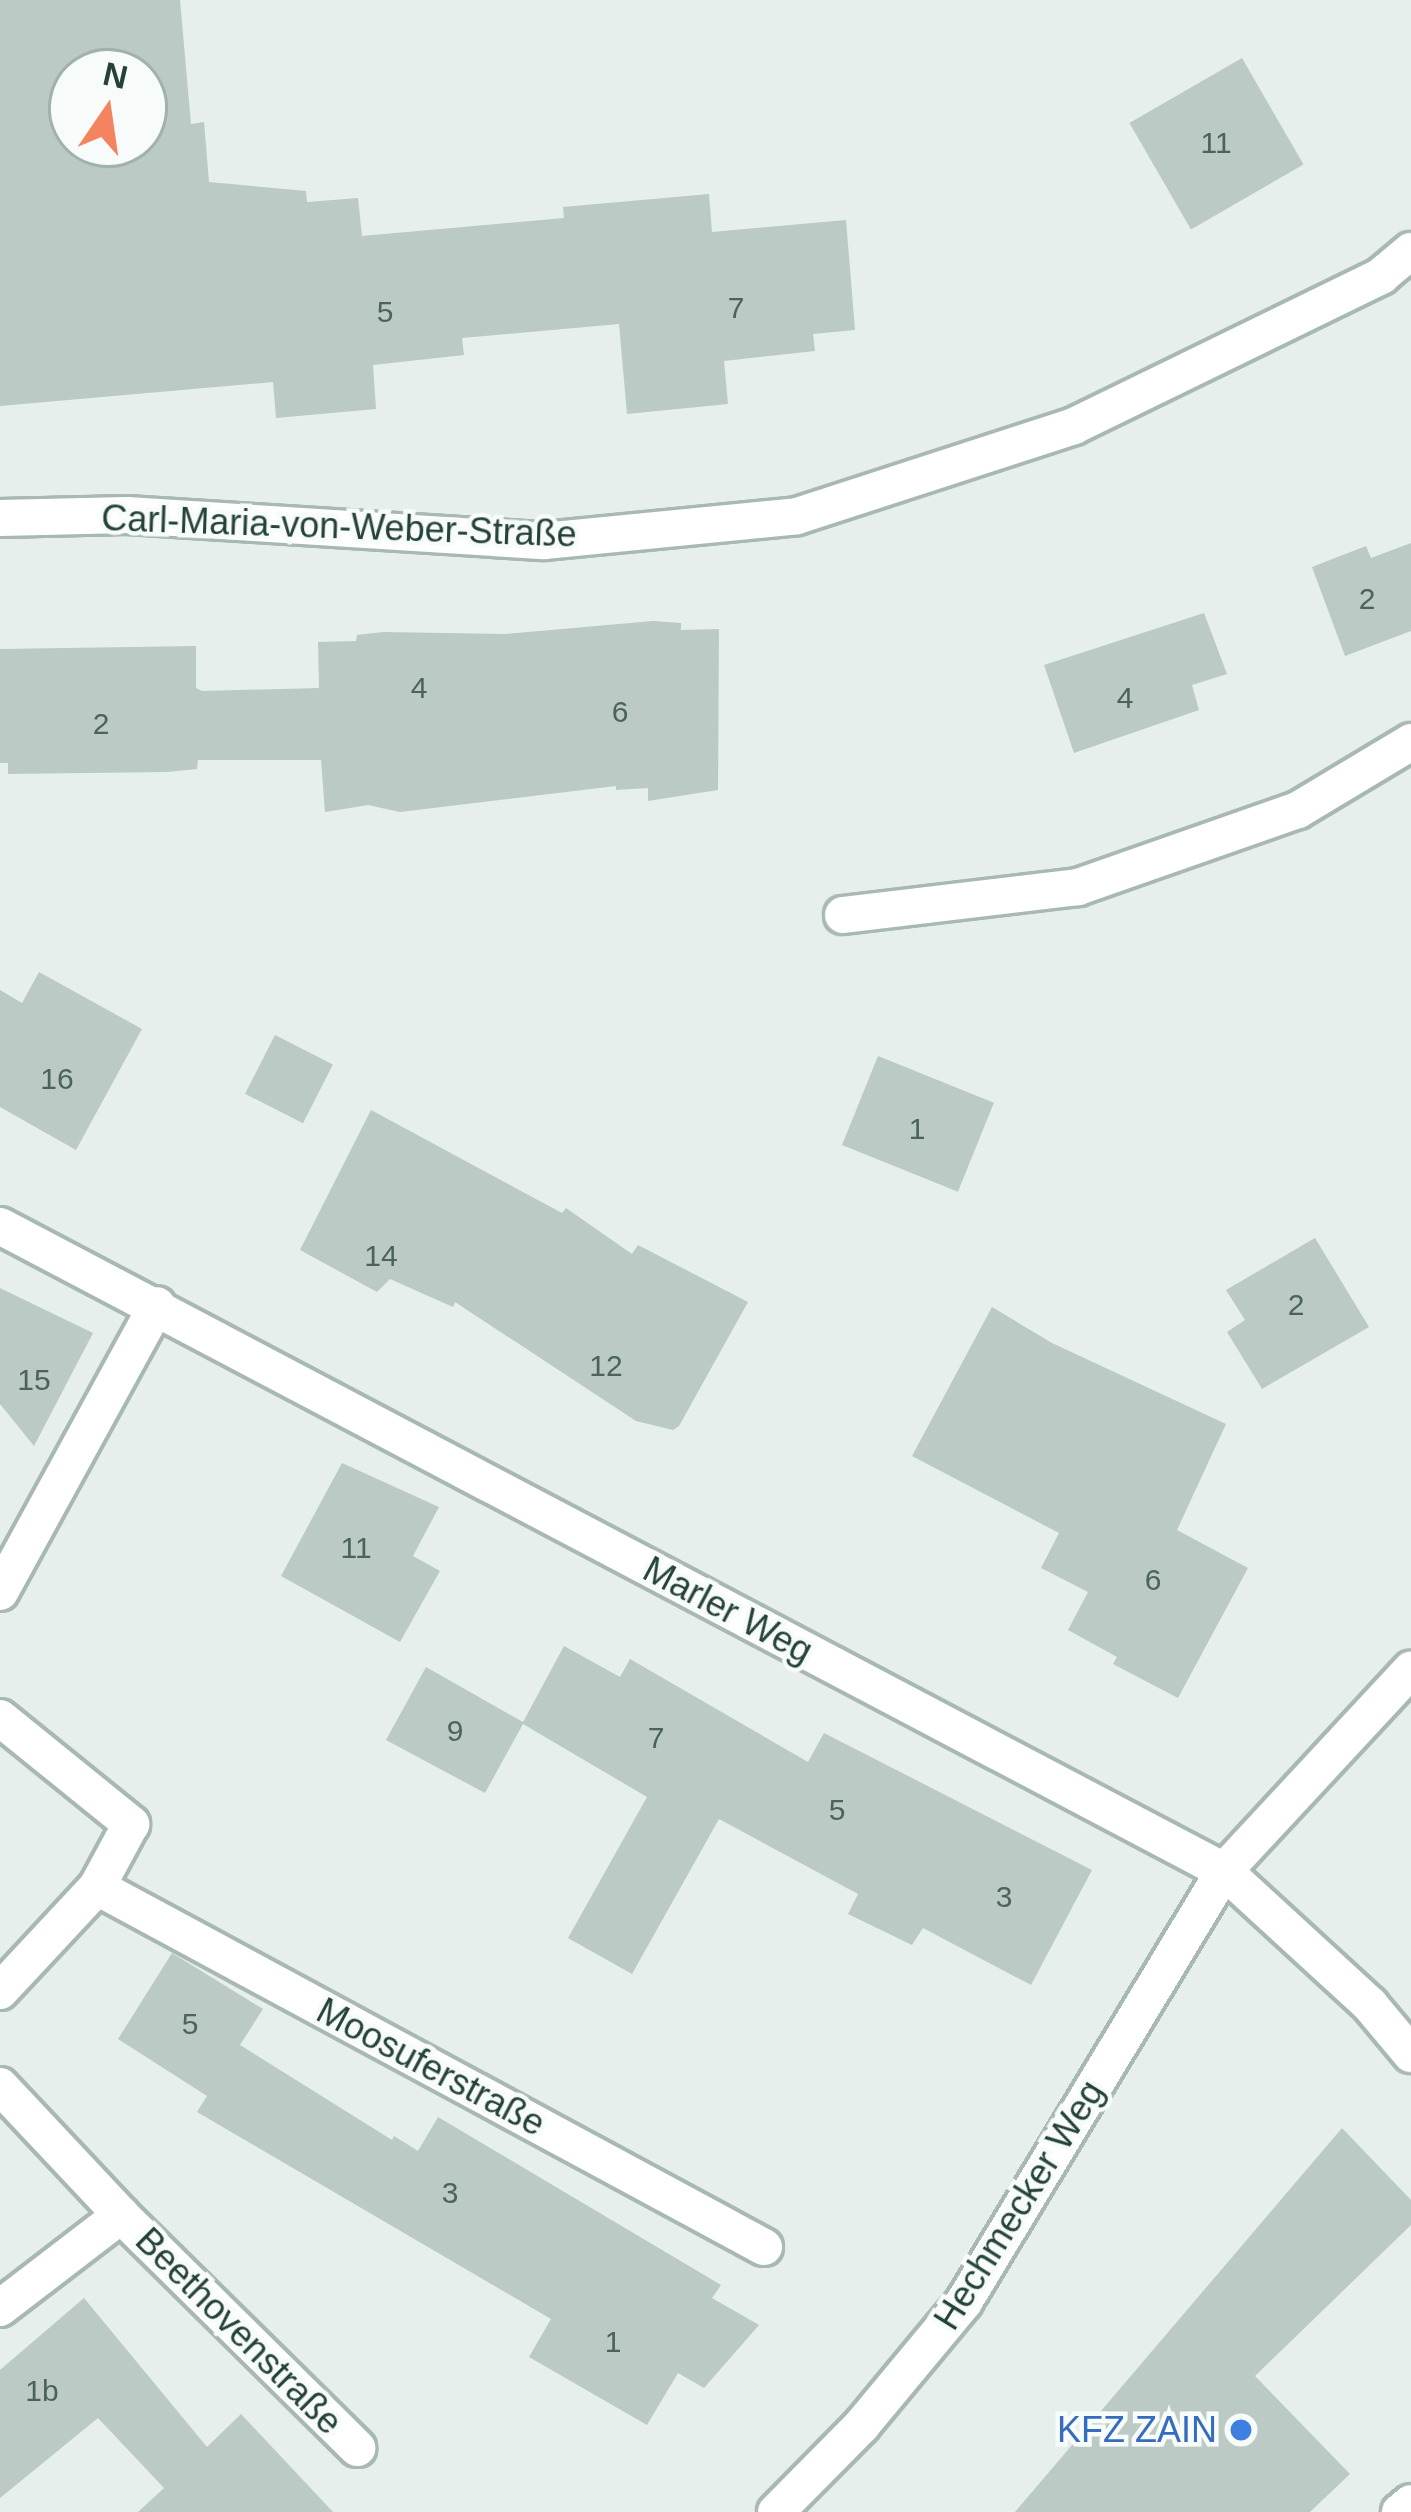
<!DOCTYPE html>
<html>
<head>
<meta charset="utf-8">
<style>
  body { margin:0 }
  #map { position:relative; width:1411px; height:2512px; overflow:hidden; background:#e6efeb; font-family:Arial,sans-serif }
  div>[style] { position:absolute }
  .building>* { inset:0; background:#bbcac4; transform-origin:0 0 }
  .roads { filter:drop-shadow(3px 0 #a8b8b2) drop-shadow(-3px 0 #a8b8b2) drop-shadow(0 3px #a8b8b2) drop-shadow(0 -3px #a8b8b2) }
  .service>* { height:36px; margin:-18px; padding:0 18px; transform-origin:18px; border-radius:18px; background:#fff }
  .minor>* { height:36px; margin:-18px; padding:0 18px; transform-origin:18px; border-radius:18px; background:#fff }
  .dots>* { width:33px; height:33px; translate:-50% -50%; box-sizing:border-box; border:6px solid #f7fbf9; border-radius:50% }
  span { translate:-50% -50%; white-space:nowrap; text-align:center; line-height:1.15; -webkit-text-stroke:9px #f7fbf9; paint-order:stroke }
  .number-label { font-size:30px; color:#4a645c }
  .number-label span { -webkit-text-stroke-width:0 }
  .street-label { font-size:36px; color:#24423a }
  .shop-label { font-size:36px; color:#366cbe }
  .right { translate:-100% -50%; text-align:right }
  .north { position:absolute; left:48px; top:48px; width:120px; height:120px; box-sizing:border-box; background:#f7fbf9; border:3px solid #a3b1ad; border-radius:50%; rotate:13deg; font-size:33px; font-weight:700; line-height:48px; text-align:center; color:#24423a }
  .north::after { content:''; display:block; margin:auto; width:42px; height:54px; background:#f4845f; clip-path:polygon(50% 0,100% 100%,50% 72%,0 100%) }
</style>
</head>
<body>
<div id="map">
  <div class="building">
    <div style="clip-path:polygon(evenodd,0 0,180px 0,191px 124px,204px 122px,209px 182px,306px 191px,307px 202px,358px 198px,362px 236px,564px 218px,563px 207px,709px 194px,712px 232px,846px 220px,855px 330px,813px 334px,815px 351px,724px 361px,728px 404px,627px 414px,619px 324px,462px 338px,464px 355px,373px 365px,376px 409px,276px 418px,273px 382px,0 406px,0 0,72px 72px,144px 72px,144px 144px,72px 144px,72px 72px)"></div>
    <div style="left:1242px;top:58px;width:123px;height:130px;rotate:60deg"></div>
    <div style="clip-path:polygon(1411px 543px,1411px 631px,1345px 656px,1312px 567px,1366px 546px,1371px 558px)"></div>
    <div style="clip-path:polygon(1204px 613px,1227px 674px,1192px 685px,1199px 710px,1074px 753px,1044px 665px)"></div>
    <div style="clip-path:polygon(653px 621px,681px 623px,681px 630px,719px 629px,718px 790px,648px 801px,648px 788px,616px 790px,616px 786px,400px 812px,368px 805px,325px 812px,321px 760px,198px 760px,197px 769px,167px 772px,8px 774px,8px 763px,0 763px,0 649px,196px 646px,196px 688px,202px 691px,319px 688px,318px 642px,356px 641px,357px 635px,383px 632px,504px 634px)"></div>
    <div style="clip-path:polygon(39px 972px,142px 1029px,76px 1150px,0 1107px,0 990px,22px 1003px)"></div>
    <div style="left:275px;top:1035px;width:65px;height:66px;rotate:27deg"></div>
    <div style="left:878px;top:1056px;width:125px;height:96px;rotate:22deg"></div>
    <div style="clip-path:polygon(371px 1110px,562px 1213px,566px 1208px,632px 1254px,638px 1245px,748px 1302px,679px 1426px,673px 1430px,636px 1421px,455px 1302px,453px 1307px,390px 1279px,377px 1292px,300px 1250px)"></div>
    <div style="clip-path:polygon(1315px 1238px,1369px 1327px,1262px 1389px,1227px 1332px,1245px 1320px,1226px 1290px)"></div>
    <div style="clip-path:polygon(0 1288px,93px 1333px,34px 1446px,0 1404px)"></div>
    <div style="clip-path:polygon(992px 1307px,1052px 1343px,1226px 1424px,1177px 1530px,1248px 1568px,1178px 1698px,1113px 1664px,1117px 1657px,1068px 1630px,1088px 1592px,1041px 1568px,1059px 1533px,912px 1456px)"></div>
    <div style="clip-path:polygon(342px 1463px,439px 1507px,413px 1556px,440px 1571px,400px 1642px,281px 1576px)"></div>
    <div style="clip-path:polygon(564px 1646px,620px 1677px,630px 1659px,808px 1762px,824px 1733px,1092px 1870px,1031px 1985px,923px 1928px,912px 1945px,848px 1914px,858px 1894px,719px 1819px,632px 1974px,568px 1938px,647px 1797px,523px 1724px,485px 1793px,386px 1740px,426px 1667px,523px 1722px)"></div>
    <div style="clip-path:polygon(172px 1953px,263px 2009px,240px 2045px,392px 2140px,394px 2136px,418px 2151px,438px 2117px,721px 2285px,712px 2298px,759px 2325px,704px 2388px,678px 2373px,647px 2425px,529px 2357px,551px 2319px,197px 2112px,207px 2096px,118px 2039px)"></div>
    <div style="clip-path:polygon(1342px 2128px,1411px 2200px,1411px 2225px,1255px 2376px,1350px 2474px,1310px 2512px,1015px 2512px)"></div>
    <div style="clip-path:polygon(84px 2298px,207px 2447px,241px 2414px,333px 2512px,138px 2512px,164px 2488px,98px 2418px,0 2498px,0 2370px)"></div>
  </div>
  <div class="roads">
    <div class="service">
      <div style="left:843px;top:915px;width:237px;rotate:-6.8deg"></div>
      <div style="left:1078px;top:887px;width:233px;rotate:-19.3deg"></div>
      <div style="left:1298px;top:810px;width:132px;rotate:-31deg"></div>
      <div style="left:1400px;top:2512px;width:14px;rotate:-39deg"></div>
    </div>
    <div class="minor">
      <div style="left:0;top:518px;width:127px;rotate:-1.4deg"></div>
      <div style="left:127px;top:515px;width:418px;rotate:3.6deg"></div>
      <div style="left:544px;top:541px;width:254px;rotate:-5.6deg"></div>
      <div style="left:797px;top:516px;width:291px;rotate:-18deg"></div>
      <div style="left:1074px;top:426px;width:342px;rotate:-26deg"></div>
      <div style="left:1381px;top:276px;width:39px;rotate:-40deg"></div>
      <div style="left:0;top:1226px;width:1384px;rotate:27.79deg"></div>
      <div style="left:1224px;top:1871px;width:198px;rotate:42.5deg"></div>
      <div style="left:1370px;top:2005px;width:64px;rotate:50.1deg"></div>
      <div style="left:0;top:1592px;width:327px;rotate:-61.3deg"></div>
      <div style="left:0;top:1718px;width:169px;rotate:39deg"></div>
      <div style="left:131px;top:1824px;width:72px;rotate:118.4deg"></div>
      <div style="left:0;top:1991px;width:142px;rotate:-47deg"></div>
      <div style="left:97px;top:1887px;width:758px;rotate:28.36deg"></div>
      <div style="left:0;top:2086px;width:177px;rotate:46.8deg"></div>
      <div style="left:0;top:2308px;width:153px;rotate:-37.5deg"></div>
      <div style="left:121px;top:2215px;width:332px;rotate:44.6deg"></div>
      <div style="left:776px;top:2512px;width:122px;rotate:-45.3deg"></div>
      <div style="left:862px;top:2425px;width:160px;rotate:-50.3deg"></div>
      <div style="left:964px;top:2302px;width:503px;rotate:-58.9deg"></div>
      <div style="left:1224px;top:1871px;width:275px;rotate:-47.1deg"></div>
    </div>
  </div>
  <div class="dots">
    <div style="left:1241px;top:2430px;background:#3f7fe0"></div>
  </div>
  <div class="number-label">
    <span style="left:1216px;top:143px">11</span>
    <span style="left:736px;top:308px">7</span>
    <span style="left:385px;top:312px">5</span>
    <span style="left:1367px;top:599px">2</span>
    <span style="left:419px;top:688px">4</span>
    <span style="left:1125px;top:698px">4</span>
    <span style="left:620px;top:712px">6</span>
    <span style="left:101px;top:724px">2</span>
    <span style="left:57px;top:1079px">16</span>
    <span style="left:917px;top:1129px">1</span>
    <span style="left:381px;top:1256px">14</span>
    <span style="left:1296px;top:1305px">2</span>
    <span style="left:606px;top:1366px">12</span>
    <span style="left:34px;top:1380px">15</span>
    <span style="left:356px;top:1548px">11</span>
    <span style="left:1153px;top:1580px">6</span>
    <span style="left:455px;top:1731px">9</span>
    <span style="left:656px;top:1738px">7</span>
    <span style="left:837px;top:1810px">5</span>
    <span style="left:1004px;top:1897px">3</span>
    <span style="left:190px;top:2024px">5</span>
    <span style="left:450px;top:2193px">3</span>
    <span style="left:613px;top:2342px">1</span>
    <span style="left:42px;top:2391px">1b</span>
  </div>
  <div class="street-label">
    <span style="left:339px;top:526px;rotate:2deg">Carl-Maria-von-Weber-Straße</span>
    <span style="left:728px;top:1610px;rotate:28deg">Marler Weg</span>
    <span style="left:431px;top:2067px;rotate:28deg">Moosuferstraße</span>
    <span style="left:1019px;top:2205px;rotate:-58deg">Hechmecker Weg</span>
    <span style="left:239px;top:2331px;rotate:45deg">Beethovenstraße</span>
  </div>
  <div class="shop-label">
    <span class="right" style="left:1217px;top:2430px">KFZ ZAIN</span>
  </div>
  <div class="north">N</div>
</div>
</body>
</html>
